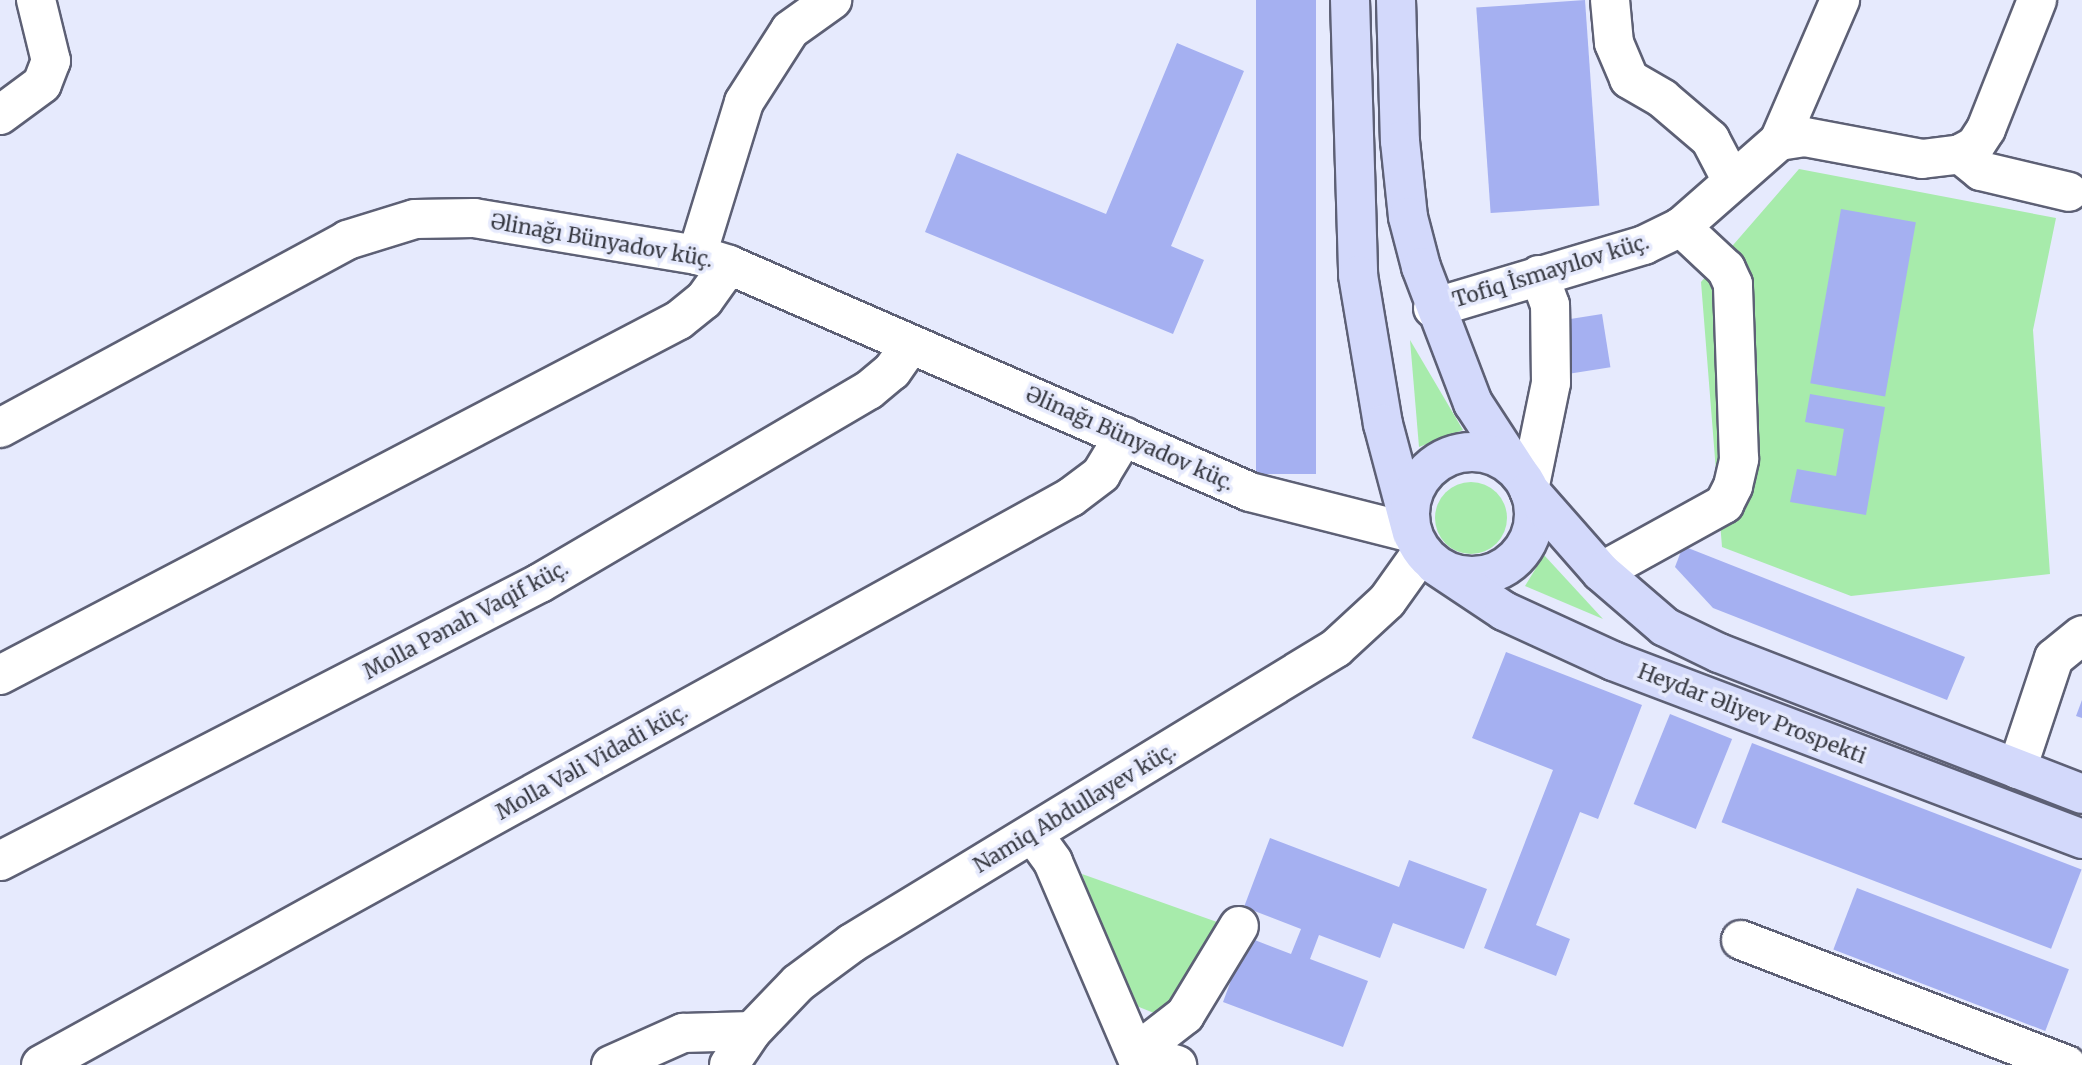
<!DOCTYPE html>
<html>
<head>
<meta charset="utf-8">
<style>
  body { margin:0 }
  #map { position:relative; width:2082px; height:1065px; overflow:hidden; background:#e6eafd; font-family:Merriweather,serif }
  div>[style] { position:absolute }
  .green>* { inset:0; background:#a7ebab }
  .round { border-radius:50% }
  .building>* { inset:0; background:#a5b0f1; transform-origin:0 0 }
  .roads { filter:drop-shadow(2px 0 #5d6075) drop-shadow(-2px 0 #5d6075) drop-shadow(0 2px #5d6075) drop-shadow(0 -2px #5d6075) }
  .minor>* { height:38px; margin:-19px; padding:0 19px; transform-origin:19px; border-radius:19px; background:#fff }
  .major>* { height:38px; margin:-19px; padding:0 19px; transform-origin:19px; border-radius:19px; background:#d3d9fb }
  .major>.ring { margin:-19px; padding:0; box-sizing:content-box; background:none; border:38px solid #d3d9fb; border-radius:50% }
  span { translate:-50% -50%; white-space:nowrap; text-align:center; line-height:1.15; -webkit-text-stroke:7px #e6eafd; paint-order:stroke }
  .street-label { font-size:21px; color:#383a43 }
</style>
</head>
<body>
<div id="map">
  <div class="green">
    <div style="clip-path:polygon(1799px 169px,2056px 218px,2033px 330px,2050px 574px,1851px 596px,1722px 547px,1701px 282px)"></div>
    <div style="clip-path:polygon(1410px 340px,1463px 430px,1419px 447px)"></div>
    <div class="round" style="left:1435px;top:482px;width:72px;height:72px"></div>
    <div style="clip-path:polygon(1544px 555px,1603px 619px,1525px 586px)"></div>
    <div style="clip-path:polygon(1082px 874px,1217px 922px,1200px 966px,1164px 1017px,1129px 1003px)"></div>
  </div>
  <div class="building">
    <div style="left:1256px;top:0;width:60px;height:474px"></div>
    <div style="left:1585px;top:0;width:206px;height:109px;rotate:86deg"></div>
    <div style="clip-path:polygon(1177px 43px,1244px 71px,1171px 246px,1204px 260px,1173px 334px,925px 232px,957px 153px,1106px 214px)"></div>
    <div style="left:1841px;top:209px;width:76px;height:177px;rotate:10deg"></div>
    <div style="left:1602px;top:314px;width:54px;height:45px;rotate:81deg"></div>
    <div style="clip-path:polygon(1810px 394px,1885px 407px,1866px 515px,1790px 502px,1797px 469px,1836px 476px,1844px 429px,1805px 422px)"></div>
    <div style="clip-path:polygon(1683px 546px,1965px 657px,1947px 700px,1713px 608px,1675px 567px)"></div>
    <div style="clip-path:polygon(1506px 652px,1642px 705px,1598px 819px,1580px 812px,1536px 925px,1570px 939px,1556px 976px,1484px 948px,1553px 770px,1472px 738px)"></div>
    <div style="clip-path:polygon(2082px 700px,2082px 718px,2076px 716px)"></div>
    <div style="left:1670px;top:714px;width:67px;height:97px;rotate:22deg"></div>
    <div style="left:1752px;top:743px;width:353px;height:85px;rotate:21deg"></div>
    <div style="clip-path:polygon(1270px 838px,1399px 887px,1409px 860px,1487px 889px,1464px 949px,1393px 923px,1380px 958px,1319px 935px,1310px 959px,1368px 981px,1343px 1047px,1223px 1002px,1247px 937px,1291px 954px,1301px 929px,1244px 907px)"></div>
    <div style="left:1857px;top:888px;width:227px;height:66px;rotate:21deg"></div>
  </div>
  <div class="roads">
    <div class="minor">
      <div style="left:1610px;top:0;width:43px;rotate:84.7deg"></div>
      <div style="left:1614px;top:43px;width:39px;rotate:67deg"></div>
      <div style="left:1629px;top:79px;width:39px;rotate:30deg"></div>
      <div style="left:1663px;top:99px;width:62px;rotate:40.4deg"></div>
      <div style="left:1710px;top:139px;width:45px;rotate:62.3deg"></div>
      <div style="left:0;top:115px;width:52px;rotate:-36.4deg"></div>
      <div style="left:42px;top:84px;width:25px;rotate:-69deg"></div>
      <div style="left:51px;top:61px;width:63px;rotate:-103.8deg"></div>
      <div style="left:1779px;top:141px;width:154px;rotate:-66.6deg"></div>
      <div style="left:1960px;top:154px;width:27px;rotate:39deg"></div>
      <div style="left:1981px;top:171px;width:90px;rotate:13.4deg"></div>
      <div style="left:697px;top:255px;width:160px;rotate:-72.9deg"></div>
      <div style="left:744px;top:102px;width:85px;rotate:-57.4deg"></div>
      <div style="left:790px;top:30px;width:52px;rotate:-35.5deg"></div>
      <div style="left:1433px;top:308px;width:220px;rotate:-16.6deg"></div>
      <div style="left:1644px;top:245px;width:41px;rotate:-25.9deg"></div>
      <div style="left:1681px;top:227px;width:130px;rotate:-41.3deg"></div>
      <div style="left:1779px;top:141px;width:26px;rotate:-9deg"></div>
      <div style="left:1805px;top:137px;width:119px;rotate:10.6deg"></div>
      <div style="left:1922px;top:159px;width:38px;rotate:-7deg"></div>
      <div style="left:1960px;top:154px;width:17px;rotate:-28deg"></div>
      <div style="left:1975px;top:146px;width:20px;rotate:-57deg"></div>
      <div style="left:1986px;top:129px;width:139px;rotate:-68.4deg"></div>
      <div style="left:0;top:428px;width:395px;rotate:-28.4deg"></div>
      <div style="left:347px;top:240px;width:71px;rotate:-17.2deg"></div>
      <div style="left:415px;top:219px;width:59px;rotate:-1deg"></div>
      <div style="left:474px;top:218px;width:226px;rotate:9.4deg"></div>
      <div style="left:697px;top:255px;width:34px;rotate:17deg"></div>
      <div style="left:729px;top:265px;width:568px;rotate:23.54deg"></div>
      <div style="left:1250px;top:492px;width:167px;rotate:14.2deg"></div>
      <div style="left:1529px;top:490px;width:109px;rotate:-78.4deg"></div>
      <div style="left:1551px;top:383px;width:78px;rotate:-90.7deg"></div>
      <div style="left:1550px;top:305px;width:32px;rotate:-110deg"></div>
      <div style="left:1601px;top:572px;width:141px;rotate:-28.9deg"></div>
      <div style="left:1724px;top:504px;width:20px;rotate:-63deg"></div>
      <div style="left:1733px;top:486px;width:28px;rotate:-77deg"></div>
      <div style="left:1739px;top:459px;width:175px;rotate:-92deg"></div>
      <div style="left:1733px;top:284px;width:17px;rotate:-115deg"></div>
      <div style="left:1726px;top:269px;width:62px;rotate:-137deg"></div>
      <div style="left:0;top:675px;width:766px;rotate:-27.6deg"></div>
      <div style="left:679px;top:320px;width:32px;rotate:-39deg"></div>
      <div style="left:704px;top:300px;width:43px;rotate:-54.5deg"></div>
      <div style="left:2017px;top:769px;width:117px;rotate:-71.6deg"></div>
      <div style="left:2054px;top:658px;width:36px;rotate:-39deg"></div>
      <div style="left:1033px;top:834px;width:34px;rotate:54deg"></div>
      <div style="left:1053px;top:862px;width:221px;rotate:66.8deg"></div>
      <div style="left:0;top:861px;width:607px;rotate:-27.24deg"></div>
      <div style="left:540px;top:583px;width:381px;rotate:-30.4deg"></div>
      <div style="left:869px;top:390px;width:30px;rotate:-40deg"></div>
      <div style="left:892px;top:371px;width:32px;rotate:-55deg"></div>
      <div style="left:1741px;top:940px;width:349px;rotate:21deg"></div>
      <div style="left:1136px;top:1053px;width:62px;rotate:-37.8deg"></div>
      <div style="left:1185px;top:1015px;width:104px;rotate:-58.8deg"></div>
      <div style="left:1136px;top:1053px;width:43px;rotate:16.3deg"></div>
      <div style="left:41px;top:1065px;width:1176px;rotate:-28.87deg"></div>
      <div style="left:1071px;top:497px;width:38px;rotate:-37deg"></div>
      <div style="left:1101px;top:474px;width:44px;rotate:-58.8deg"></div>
      <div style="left:611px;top:1065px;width:79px;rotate:-24deg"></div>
      <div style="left:683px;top:1033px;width:69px;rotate:-1.7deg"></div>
      <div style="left:729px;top:1065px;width:41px;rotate:-55.9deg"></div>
      <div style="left:752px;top:1031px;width:66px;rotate:-46.2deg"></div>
      <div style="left:798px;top:983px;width:67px;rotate:-36.5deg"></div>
      <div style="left:852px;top:943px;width:567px;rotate:-31.36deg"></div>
      <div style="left:1336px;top:648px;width:69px;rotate:-42.7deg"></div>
      <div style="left:1387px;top:601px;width:60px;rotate:-54.5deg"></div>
    </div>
    <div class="major">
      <div style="left:1350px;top:0;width:275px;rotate:88.3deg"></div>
      <div style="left:1358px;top:275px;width:151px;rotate:80.5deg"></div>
      <div style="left:1383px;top:424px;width:113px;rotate:75.1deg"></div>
      <div style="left:1396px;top:0;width:141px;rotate:88.4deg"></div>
      <div style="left:1400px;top:141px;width:76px;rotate:84deg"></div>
      <div style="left:1408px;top:217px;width:52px;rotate:75.4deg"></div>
      <div style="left:1421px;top:267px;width:146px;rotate:69.1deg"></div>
      <div style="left:1473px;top:403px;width:82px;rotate:56.9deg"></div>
      <div class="ring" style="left:1410px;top:452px;width:86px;height:86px"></div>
      <div style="left:1529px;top:490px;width:109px;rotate:48.7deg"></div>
      <div style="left:1601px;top:572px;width:84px;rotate:40.7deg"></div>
      <div style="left:1665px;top:627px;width:60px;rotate:25.7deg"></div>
      <div style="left:1719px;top:653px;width:389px;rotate:21.2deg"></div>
      <div style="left:1435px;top:565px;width:83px;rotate:33.7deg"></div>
      <div style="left:1504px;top:611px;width:120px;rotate:24.6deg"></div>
      <div style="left:1613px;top:661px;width:502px;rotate:20.78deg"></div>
    </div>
  </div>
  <div class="street-label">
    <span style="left:602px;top:241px;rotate:10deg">Əlinağı Bünyadov küç.</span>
    <span style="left:1551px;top:271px;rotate:-17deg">Tofiq İsmayılov küç.</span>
    <span style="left:1130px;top:439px;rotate:24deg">Əlinağı Bünyadov küç.</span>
    <span style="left:466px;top:620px;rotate:-28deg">Molla Pənah Vaqif küç.</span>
    <span style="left:1752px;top:714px;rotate:21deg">Heydar Əliyev Prospekti</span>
    <span style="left:592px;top:762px;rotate:-29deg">Molla Vəli Vidadi küç.</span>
    <span style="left:1075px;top:808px;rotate:-31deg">Namiq Abdullayev küç.</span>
  </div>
</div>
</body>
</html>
